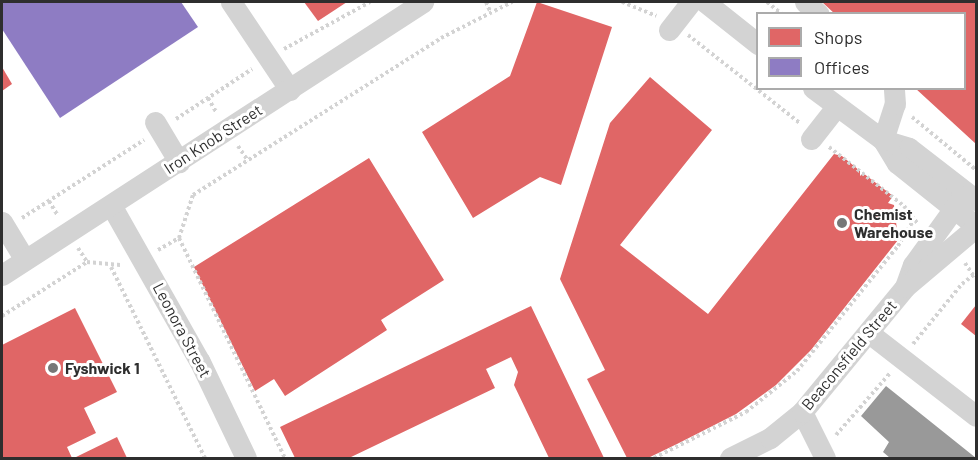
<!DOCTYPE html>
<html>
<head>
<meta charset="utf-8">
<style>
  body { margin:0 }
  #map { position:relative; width:978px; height:460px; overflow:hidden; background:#fff; font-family:Barlow,sans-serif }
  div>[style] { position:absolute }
  .shops>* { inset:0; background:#e06666 }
  .offices>* { inset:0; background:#8e7cc3 }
  .industry>* { inset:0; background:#999 }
  .path>* { height:4px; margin-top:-2px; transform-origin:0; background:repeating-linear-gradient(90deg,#d3d3d3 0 3px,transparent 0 6px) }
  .minor>* { height:21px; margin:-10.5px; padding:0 10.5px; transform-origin:10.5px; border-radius:10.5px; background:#d3d3d3 }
  .dots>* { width:16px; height:16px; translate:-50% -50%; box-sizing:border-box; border:3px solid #fff; border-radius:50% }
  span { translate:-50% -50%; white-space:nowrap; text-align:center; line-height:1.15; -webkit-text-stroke:6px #fff; paint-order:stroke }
  .street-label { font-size:16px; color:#2e2e2e }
  .poi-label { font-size:16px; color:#2e2e2e; font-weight:700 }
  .left { translate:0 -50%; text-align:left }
  .frame { position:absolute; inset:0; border:3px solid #2e2e2e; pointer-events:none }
  .legend { position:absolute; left:756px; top:12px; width:210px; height:78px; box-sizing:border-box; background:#fff; border:2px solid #ababab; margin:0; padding:8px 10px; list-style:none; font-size:18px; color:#2e2e2e }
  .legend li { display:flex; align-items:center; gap:12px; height:30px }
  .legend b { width:30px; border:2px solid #ababab }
</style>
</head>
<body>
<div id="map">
  <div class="shops">
    <div style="clip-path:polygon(304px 2px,347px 2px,318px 21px)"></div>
    <div style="clip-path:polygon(537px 2px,612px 27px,561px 185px,540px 177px,473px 218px,422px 132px,510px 76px)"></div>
    <div style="clip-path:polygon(822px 2px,976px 2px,976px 144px,915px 88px,964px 88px,964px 14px,835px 14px)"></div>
    <div style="clip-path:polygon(2px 67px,12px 84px,2px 91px)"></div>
    <div style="clip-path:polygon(650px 77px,712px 130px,620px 245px,708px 314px,834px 154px,842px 156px,860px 171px,860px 176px,863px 173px,893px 196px,888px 203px,894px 205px,897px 230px,892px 230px,892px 235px,898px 240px,811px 350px,776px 385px,736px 414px,677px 444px,648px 458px,627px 458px,587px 379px,605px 370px,560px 279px,610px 123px)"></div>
    <div style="clip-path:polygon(369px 158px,444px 280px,381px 320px,387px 330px,285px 396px,274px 379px,255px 391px,194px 267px)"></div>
    <div style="clip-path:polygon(976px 305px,976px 336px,961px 324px)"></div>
    <div style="clip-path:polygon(531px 306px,604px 458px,549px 458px,514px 385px,518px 372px,511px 357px,486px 369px,495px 388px,349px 458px,295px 458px,280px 427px)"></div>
    <div style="clip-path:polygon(75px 308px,117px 392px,84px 408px,96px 433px,67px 447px,72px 458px,2px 458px,2px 345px)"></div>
    <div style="clip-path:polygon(117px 437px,127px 458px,74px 458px)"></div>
  </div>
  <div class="offices">
    <div style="clip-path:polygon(2px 2px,181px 2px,198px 27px,60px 118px,2px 29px)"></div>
  </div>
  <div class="industry">
    <div style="clip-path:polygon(886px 386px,976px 458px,890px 458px,883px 452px,889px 442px,861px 416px)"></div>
  </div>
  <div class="path">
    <div style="left:486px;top:2px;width:10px;rotate:66deg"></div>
    <div style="left:622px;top:2px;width:37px;rotate:22deg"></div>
    <div style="left:767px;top:2px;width:19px;rotate:39deg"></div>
    <div style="left:688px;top:35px;width:142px;rotate:38.2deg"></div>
    <div style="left:284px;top:49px;width:98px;rotate:-28.7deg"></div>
    <div style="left:208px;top:98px;width:16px;rotate:60deg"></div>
    <div style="left:912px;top:117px;width:83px;rotate:39.6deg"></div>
    <div style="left:176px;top:119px;width:91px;rotate:-33.3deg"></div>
    <div style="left:238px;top:146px;width:18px;rotate:56deg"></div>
    <div style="left:829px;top:147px;width:95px;rotate:38.2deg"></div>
    <div style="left:904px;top:206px;width:23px;rotate:52deg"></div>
    <div style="left:49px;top:201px;width:17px;rotate:59deg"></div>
    <div style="left:22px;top:218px;width:145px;rotate:-32.6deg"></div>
    <div style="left:179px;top:238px;width:244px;rotate:64.3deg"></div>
    <div style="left:78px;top:248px;width:17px;rotate:57deg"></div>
    <div style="left:158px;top:250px;width:24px;rotate:-30deg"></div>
    <div style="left:179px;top:238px;width:45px;rotate:-72deg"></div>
    <div style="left:193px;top:195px;width:294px;rotate:-32.3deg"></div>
    <div style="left:441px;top:38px;width:80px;rotate:-26.9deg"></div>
    <div style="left:965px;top:263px;width:14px;rotate:56deg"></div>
    <div style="left:111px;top:267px;width:213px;rotate:63.8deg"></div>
    <div style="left:2px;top:316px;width:101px;rotate:-32.4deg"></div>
    <div style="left:87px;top:262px;width:36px;rotate:5deg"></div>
    <div style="left:913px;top:344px;width:77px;rotate:-50.8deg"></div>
    <div style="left:962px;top:284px;width:18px;rotate:-38deg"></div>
    <div style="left:836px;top:435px;width:82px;rotate:-48.9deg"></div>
    <div style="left:654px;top:458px;width:103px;rotate:-26.6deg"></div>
    <div style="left:746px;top:412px;width:65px;rotate:-38.8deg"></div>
    <div style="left:797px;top:371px;width:161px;rotate:-51.1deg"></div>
    <div style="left:898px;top:246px;width:29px;rotate:-59deg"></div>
  </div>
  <div class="minor">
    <div style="left:231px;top:2px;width:106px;rotate:56.2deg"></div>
    <div style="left:705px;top:2px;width:68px;rotate:38.4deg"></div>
    <div style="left:805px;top:2px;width:18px;rotate:41deg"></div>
    <div style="left:669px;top:30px;width:36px;rotate:-52deg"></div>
    <div style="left:813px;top:88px;width:87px;rotate:36.6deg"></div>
    <div style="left:883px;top:140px;width:27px;rotate:17deg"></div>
    <div style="left:909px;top:148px;width:85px;rotate:37.8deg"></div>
    <div style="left:155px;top:122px;width:47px;rotate:59deg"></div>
    <div style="left:811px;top:139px;width:41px;rotate:-52deg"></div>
    <div style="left:883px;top:140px;width:27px;rotate:59deg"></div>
    <div style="left:897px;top:163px;width:101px;rotate:38.6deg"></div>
    <div style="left:883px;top:140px;width:38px;rotate:-72deg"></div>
    <div style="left:895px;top:104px;width:16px;rotate:-94deg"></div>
    <div style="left:111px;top:205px;width:180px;rotate:60.5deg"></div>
    <div style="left:200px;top:362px;width:106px;rotate:64.4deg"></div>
    <div style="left:2px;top:222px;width:44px;rotate:58.8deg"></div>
    <div style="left:2px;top:275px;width:502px;rotate:-32.96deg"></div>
    <div style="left:906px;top:284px;width:20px;rotate:-70deg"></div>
    <div style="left:913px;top:265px;width:84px;rotate:-54.2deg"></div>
    <div style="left:869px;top:333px;width:135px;rotate:37.8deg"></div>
    <div style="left:802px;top:412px;width:51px;rotate:63.4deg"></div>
    <div style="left:730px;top:458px;width:45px;rotate:-26.6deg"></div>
    <div style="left:770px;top:438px;width:41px;rotate:-39.1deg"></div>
    <div style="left:802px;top:412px;width:162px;rotate:-50.5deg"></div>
    <div style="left:905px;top:287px;width:93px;rotate:-40.2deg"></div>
  </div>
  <div class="dots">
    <div style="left:842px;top:223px;background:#777"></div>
    <div style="left:53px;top:368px;background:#777"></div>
  </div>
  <div class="street-label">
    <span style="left:213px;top:139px;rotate:-33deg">Iron Knob Street</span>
    <span style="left:182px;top:330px;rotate:62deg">Leonora Street</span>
    <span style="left:849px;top:355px;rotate:-50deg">Beaconsfield Street</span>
  </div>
  <div class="poi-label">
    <span class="left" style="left:854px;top:223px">Chemist<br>Warehouse</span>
    <span class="left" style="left:65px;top:368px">Fyshwick 1</span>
  </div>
  <div class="frame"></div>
  <ul class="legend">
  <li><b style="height:16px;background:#e06666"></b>Shops</li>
  <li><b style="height:16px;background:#8e7cc3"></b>Offices</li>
  </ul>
</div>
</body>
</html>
